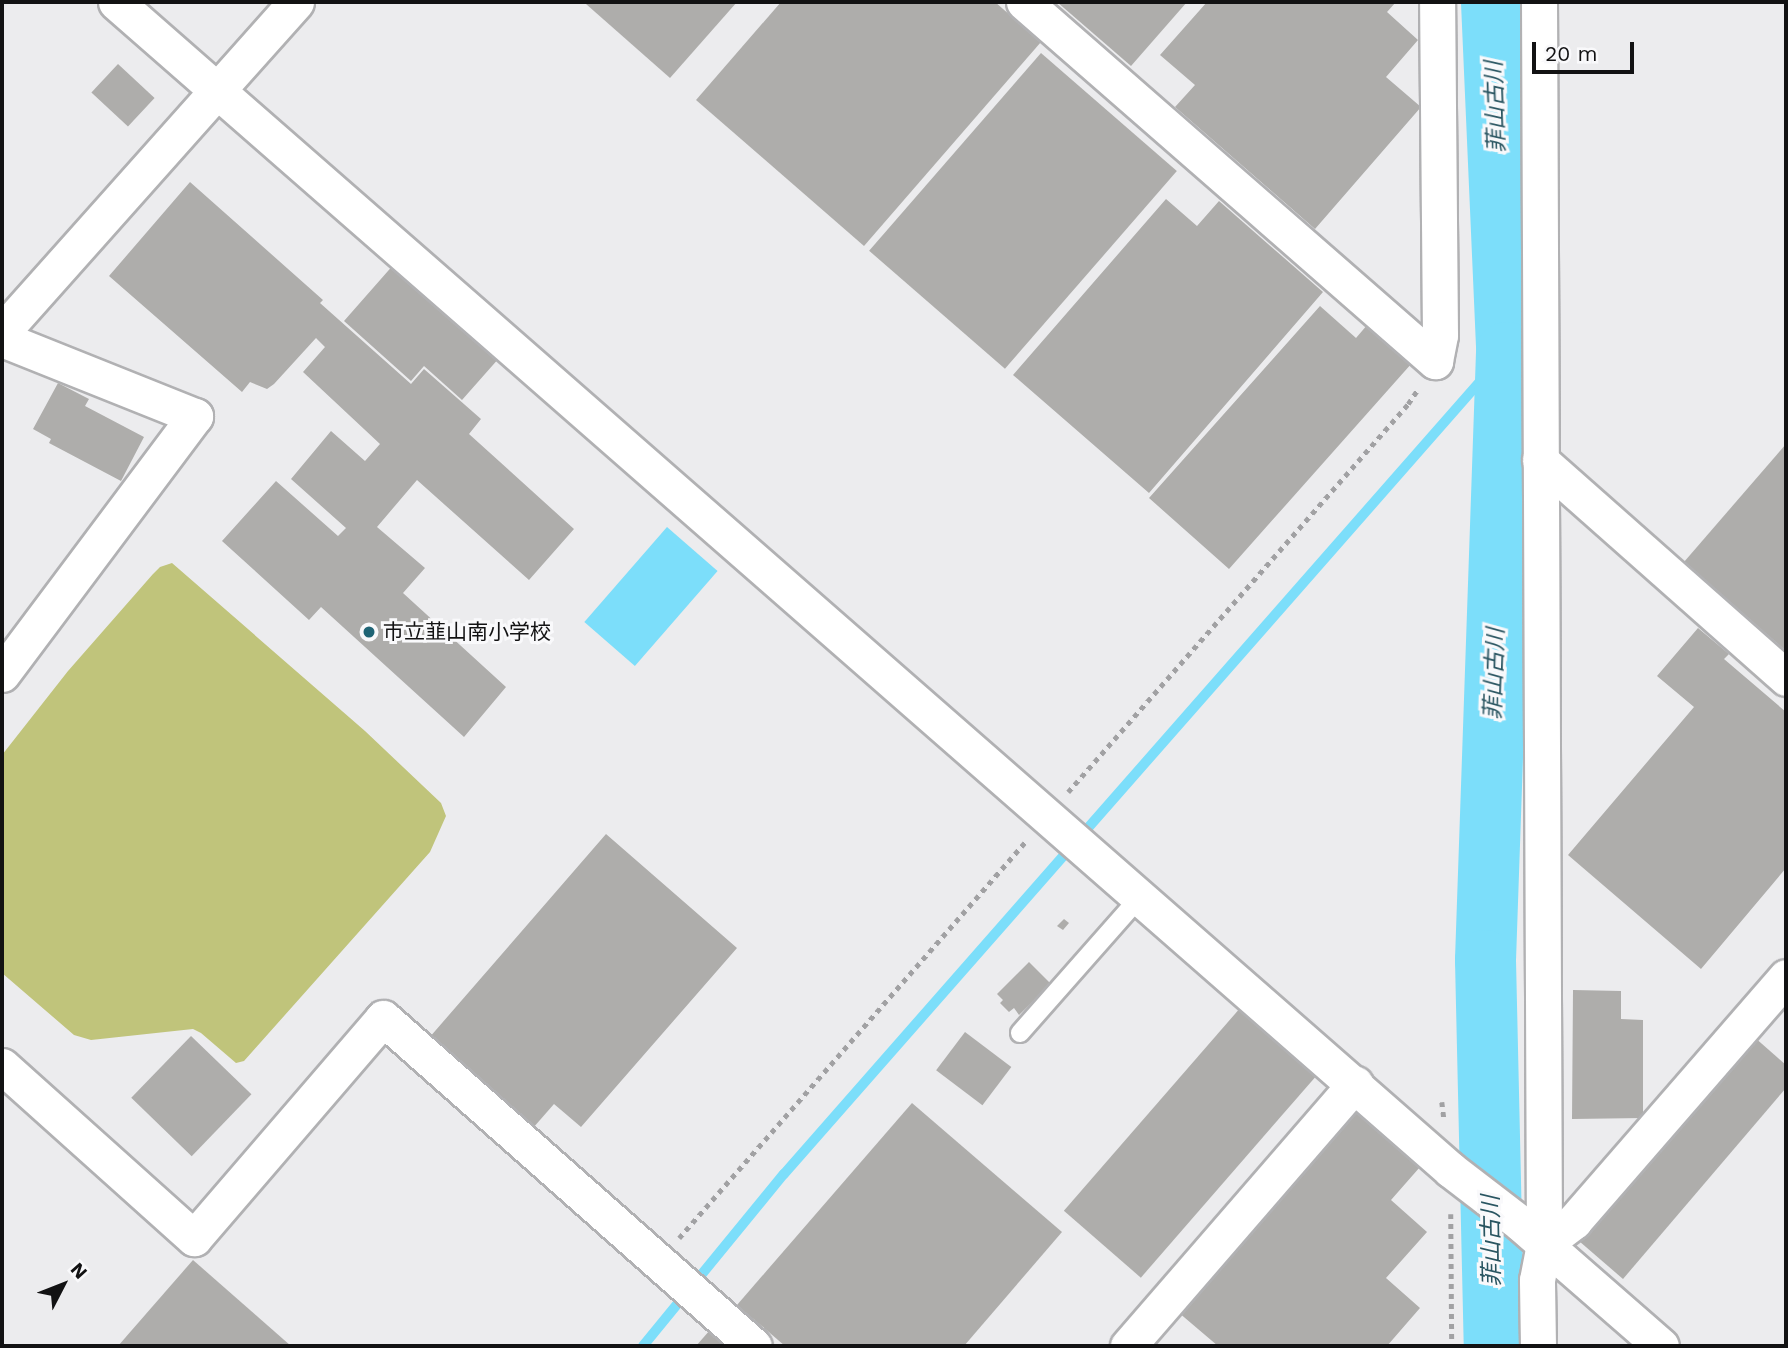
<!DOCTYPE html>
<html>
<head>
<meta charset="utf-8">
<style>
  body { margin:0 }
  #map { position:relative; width:1788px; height:1348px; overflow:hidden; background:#ececee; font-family:"Work Sans","Noto Sans JP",sans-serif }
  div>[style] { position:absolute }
  .green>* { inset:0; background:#c0c47b }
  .water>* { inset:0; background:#7cdefa; transform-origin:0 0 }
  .stream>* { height:10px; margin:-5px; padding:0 5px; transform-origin:5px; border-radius:5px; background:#7cdefa }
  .river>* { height:61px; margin:-30.5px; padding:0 30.5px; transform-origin:30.5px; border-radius:30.5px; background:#7cdefa }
  .building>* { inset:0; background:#aeadab; transform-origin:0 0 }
  .path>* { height:4.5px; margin-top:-2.25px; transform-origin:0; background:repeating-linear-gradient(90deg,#a1a1a3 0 5px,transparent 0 10px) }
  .roads { filter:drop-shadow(2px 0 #b1b1b3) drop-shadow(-2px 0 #b1b1b3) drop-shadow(0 2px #b1b1b3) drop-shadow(0 -2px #b1b1b3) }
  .service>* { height:18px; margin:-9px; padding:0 9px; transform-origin:9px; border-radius:9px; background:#fff }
  .minor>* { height:35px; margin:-17.5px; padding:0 17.5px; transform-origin:17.5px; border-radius:17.5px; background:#fff }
  .dots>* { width:19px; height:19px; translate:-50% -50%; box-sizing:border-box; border:4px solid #f9f9fb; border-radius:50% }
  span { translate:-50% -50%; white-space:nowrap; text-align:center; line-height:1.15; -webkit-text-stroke:6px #f9f9fb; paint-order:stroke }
  .poi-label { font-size:21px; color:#121213 }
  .left { translate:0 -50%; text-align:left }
  .water-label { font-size:23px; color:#295561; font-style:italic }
  .frame { position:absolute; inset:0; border:4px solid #121213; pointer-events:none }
  .north { position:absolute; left:28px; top:1250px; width:70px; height:70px; -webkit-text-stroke:5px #f9f9fb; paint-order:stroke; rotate:48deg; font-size:19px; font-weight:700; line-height:28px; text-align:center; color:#121213 }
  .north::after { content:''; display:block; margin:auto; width:24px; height:32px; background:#121213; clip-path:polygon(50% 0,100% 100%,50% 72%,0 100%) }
  .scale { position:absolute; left:1532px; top:42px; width:102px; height:32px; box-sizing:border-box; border:4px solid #121213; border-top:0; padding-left:9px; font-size:21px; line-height:24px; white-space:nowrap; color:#121213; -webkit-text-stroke:5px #f9f9fb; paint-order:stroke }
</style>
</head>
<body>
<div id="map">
  <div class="green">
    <div style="clip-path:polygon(172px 563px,365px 731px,441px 803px,446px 816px,430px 852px,244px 1061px,236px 1063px,201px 1033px,193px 1029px,91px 1040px,74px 1035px,2px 973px,2px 755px,68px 671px,153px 574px,160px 567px)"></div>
  </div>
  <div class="water">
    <div style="left:667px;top:527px;width:67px;height:126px;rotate:41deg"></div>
  </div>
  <div class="stream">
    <div style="left:643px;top:1346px;width:222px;rotate:-50.7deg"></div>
    <div style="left:784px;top:1174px;width:1094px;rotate:-48.71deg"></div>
  </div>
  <div class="river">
    <div style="left:1491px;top:2px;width:350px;rotate:87.5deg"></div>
    <div style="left:1506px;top:352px;width:608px;rotate:91.98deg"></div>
    <div style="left:1485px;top:960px;width:386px;rotate:88.7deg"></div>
  </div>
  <div class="building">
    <div style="clip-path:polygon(588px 2px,737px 2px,670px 78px,586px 4px)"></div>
    <div style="clip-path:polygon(781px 2px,995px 2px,1041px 42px,864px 246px,696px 100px)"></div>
    <div style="clip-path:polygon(1057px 2px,1187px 2px,1131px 66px)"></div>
    <div style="clip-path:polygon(1207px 2px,1396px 2px,1387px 12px,1418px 40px,1386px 77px,1421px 107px,1315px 229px,1175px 107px,1195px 85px,1160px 55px)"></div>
    <div style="left:1041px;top:53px;width:180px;height:262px;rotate:41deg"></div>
    <div style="left:118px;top:64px;width:50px;height:39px;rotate:43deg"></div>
    <div style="clip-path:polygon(190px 182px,323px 300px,320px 303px,411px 384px,424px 369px,481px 419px,469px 434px,574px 529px,529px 580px,417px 480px,377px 527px,425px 568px,403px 593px,506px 687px,464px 737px,321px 607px,309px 620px,222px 541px,276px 481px,338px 536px,346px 528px,291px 479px,331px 431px,365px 461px,380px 444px,303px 372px,325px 347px,316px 338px,274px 384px,267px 389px,250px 382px,242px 392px,109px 276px)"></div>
    <div style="clip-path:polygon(1166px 199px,1197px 226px,1219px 201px,1323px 292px,1149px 493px,1013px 375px)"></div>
    <div style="clip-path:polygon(395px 263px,500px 357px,462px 400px,424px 366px,411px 381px,344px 321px)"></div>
    <div style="clip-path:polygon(1320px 306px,1356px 338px,1368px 324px,1412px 363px,1229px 569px,1149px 498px)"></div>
    <div style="clip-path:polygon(58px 383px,89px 399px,85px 406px,144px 437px,121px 481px,49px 443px,51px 439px,33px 429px)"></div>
    <div style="clip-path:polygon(1786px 444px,1786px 651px,1684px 562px)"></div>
    <div style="clip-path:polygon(1698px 628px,1729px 654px,1724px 659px,1786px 712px,1786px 868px,1701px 969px,1568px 855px,1694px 707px,1657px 676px)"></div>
    <div style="clip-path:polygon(606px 834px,737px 948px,581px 1127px,554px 1104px,533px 1128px,429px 1038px)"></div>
    <div style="clip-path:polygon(1064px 919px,1069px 923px,1063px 930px,1057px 926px)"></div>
    <div style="clip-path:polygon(1029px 962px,1051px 984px,1019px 1015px,1014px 1008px,1009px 1012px,1000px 1003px,1003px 1000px,997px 994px)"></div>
    <div style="clip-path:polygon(1573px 990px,1621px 991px,1621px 1019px,1643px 1020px,1643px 1118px,1572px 1119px)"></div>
    <div style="left:1241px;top:1007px;width:102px;height:270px;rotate:41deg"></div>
    <div style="left:965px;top:1032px;width:58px;height:48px;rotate:37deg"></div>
    <div style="left:191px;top:1036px;width:84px;height:86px;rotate:44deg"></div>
    <div style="clip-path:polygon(1753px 1036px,1786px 1065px,1786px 1088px,1623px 1279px,1579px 1241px)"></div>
    <div style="clip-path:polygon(912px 1103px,1062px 1232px,964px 1346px,785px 1346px,737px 1305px)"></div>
    <div style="clip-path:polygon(1355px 1109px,1420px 1167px,1391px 1200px,1427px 1232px,1386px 1278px,1420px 1308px,1387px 1346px,1218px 1346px,1178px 1312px)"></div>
    <div style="clip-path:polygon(193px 1260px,291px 1346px,118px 1346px)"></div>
    <div style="clip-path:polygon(710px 1330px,729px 1346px,696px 1346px)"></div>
  </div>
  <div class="path">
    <div style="left:1068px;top:792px;width:516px;rotate:-48.77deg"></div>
    <div style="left:1408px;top:404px;width:18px;rotate:-56deg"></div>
    <div style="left:1442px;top:1102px;width:16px;rotate:83deg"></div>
    <div style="left:1451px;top:1214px;width:132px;rotate:89.6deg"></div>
    <div style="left:679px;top:1238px;width:527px;rotate:-48.84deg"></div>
  </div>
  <div class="roads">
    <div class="service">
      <div style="left:1020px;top:1033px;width:181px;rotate:-48.6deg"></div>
    </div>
    <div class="minor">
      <div style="left:116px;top:2px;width:1774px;rotate:41.18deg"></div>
      <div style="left:1451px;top:1170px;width:87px;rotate:37.5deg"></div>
      <div style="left:1520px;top:1223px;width:187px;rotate:41.1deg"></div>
      <div style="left:1024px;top:2px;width:546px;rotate:41.14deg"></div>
      <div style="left:1435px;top:361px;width:26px;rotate:-79deg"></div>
      <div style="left:1440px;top:335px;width:333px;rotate:-90.5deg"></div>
      <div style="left:2px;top:332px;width:442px;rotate:-48.3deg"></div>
      <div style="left:2px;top:339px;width:208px;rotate:21.8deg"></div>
      <div style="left:195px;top:416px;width:322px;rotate:126.8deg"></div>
      <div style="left:1540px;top:460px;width:329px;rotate:41.5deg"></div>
      <div style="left:2px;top:1066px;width:258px;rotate:41.9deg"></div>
      <div style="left:194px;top:1238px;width:290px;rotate:-49.3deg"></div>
      <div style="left:383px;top:1018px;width:495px;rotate:41.5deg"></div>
      <div style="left:1544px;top:1244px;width:38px;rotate:-37deg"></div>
      <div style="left:1574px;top:1221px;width:323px;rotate:-49deg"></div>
      <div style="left:1128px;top:1346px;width:347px;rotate:-49.1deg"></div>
      <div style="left:1538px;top:1346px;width:66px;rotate:-90.9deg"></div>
      <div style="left:1537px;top:1280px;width:37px;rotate:-79deg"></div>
      <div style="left:1544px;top:1244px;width:1242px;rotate:-90.23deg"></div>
    </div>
  </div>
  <div class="dots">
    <div style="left:369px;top:632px;background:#1f6475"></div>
  </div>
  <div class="poi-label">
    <span class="left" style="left:383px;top:632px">市立韮山南小学校</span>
  </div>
  <div class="water-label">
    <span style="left:1496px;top:107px;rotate:-92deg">菲山古川</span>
    <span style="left:1495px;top:674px;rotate:-88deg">菲山古川</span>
    <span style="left:1492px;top:1241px;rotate:-91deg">菲山古川</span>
  </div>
  <div class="frame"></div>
  <div class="north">N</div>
  <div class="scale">20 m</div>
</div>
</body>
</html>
